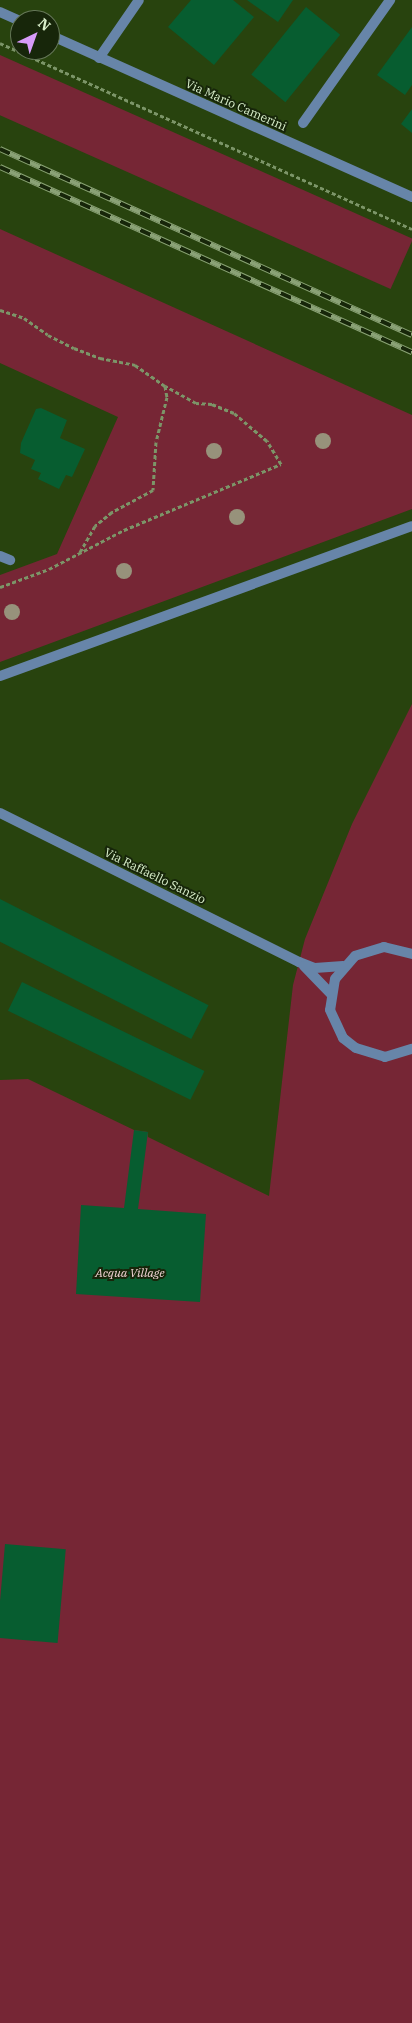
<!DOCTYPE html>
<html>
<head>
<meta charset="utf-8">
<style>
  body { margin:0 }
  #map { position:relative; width:412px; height:2023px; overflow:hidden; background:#28430e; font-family:"IBM Plex Serif",serif }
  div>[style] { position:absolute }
  .green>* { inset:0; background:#762635; transform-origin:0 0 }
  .building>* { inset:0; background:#075d30; transform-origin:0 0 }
  .path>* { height:3px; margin-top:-1.5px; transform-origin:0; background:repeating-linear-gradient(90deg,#7c9568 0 4px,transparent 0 6.5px) }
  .service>* { height:10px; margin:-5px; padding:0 5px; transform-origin:5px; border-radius:5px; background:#6785a9 }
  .minor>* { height:10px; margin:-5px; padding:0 5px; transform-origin:5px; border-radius:5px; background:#6785a9 }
  .rail>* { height:5.5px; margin-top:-2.75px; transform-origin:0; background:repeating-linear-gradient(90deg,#17260a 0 11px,#8aa276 0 22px); box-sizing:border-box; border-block:1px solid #8aa276 }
  .trees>* { width:16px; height:16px; margin:-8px; border-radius:50%; background:#97927b }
  span { translate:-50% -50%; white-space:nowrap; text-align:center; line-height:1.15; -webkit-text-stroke:4px #17260a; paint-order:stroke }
  .street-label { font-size:12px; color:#daf0cc }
  .park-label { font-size:12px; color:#f2d3d5; font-style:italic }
  .north { position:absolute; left:10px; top:10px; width:50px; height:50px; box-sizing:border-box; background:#17260a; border:1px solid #657758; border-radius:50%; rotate:42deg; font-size:14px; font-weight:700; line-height:20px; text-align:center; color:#daf0cc }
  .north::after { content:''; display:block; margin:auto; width:18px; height:22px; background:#d79bf9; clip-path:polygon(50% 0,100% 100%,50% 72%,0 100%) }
</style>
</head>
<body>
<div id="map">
  <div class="green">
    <div style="left:0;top:55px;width:452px;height:55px;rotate:24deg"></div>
    <div style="clip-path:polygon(0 229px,412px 415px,412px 509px,0 662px,0 575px,57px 554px,118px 417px,0 363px)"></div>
    <div style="clip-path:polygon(412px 704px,412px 2023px,0 2023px,0 1080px,28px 1079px,134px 1130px,148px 1132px,148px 1137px,269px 1196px,293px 985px,305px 939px,352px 824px)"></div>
  </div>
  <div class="building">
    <div style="clip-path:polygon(191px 0,233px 0,254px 17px,214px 65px,168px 27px)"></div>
    <div style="clip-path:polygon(247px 0,293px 0,278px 22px)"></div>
    <div style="left:306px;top:7px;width:44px;height:87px;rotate:39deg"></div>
    <div style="clip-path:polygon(412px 27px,412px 85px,405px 95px,377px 75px)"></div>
    <div style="clip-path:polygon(412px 109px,412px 133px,401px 124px)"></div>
    <div style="clip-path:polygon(41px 408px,67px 420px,60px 438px,85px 449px,72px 477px,66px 475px,59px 489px,38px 479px,41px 473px,31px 469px,35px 460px,20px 453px,21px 443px,36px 409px)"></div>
    <div style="left:0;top:899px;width:234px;height:38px;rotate:27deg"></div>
    <div style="left:22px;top:982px;width:203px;height:32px;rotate:26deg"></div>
    <div style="clip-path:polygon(134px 1130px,148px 1132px,138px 1209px,206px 1214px,200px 1302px,76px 1294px,81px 1205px,124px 1208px)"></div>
    <div style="left:5px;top:1544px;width:61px;height:94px;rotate:5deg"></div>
  </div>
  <div class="path">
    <div style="left:0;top:43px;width:452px;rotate:24.3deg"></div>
    <div style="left:0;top:310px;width:25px;rotate:18deg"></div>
    <div style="left:24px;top:318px;width:29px;rotate:35deg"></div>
    <div style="left:48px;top:335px;width:29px;rotate:27deg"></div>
    <div style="left:74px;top:348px;width:28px;rotate:21deg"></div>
    <div style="left:100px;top:358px;width:36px;rotate:11deg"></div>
    <div style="left:135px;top:365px;width:37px;rotate:35deg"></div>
    <div style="left:165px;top:386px;width:11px;rotate:80deg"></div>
    <div style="left:167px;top:397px;width:46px;rotate:103.7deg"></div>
    <div style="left:156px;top:442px;width:48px;rotate:93.6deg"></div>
    <div style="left:153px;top:490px;width:47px;rotate:151.8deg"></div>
    <div style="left:112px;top:512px;width:22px;rotate:141deg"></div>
    <div style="left:95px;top:526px;width:30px;rotate:120deg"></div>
    <div style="left:0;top:587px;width:52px;rotate:-20.2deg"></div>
    <div style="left:49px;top:569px;width:85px;rotate:-27.5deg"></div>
    <div style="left:124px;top:530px;width:170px;rotate:-22.8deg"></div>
    <div style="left:281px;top:464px;width:27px;rotate:-121deg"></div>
    <div style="left:267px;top:441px;width:43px;rotate:-139.7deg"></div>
    <div style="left:234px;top:413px;width:24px;rotate:-158deg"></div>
    <div style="left:212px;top:404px;width:16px;rotate:-176deg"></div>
    <div style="left:196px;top:403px;width:35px;rotate:-151deg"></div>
  </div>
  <div class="service">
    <div style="left:303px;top:123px;width:151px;rotate:-54.7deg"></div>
  </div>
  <div class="minor">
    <div style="left:0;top:12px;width:22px;rotate:24deg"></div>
    <div style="left:50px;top:35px;width:397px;rotate:24.1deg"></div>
    <div style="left:99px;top:58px;width:70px;rotate:-55.4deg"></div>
    <div style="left:0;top:556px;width:11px;rotate:22deg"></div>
    <div style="left:0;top:676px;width:438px;rotate:-20deg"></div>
    <div style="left:0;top:813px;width:334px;rotate:26.5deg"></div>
    <div style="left:299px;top:962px;width:17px;rotate:21deg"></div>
    <div style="left:315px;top:968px;width:28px;rotate:-4deg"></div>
    <div style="left:412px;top:954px;width:29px;rotate:-166deg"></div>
    <div style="left:384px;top:947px;width:30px;rotate:163deg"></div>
    <div style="left:355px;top:956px;width:30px;rotate:131deg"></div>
    <div style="left:335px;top:979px;width:31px;rotate:99deg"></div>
    <div style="left:330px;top:1010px;width:31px;rotate:65deg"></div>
    <div style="left:343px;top:1038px;width:16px;rotate:38deg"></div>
    <div style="left:356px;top:1048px;width:30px;rotate:17deg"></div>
    <div style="left:385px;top:1057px;width:28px;rotate:-17deg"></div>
    <div style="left:304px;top:966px;width:39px;rotate:46deg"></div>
  </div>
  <div class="rail">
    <div style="left:0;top:149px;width:452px;rotate:24.3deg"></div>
    <div style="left:0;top:167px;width:452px;rotate:24.2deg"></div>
  </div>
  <div class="trees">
    <div style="left:323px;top:441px"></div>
    <div style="left:214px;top:451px"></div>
    <div style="left:237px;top:517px"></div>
    <div style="left:124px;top:571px"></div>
    <div style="left:12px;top:612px"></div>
  </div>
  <div class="street-label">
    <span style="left:236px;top:105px;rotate:24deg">Via Mario Camerini</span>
    <span style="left:155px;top:876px;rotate:26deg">Via Raffaello Sanzio</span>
  </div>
  <div class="park-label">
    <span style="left:130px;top:1273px">Acqua Village</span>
  </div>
  <div class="north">N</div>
</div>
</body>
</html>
